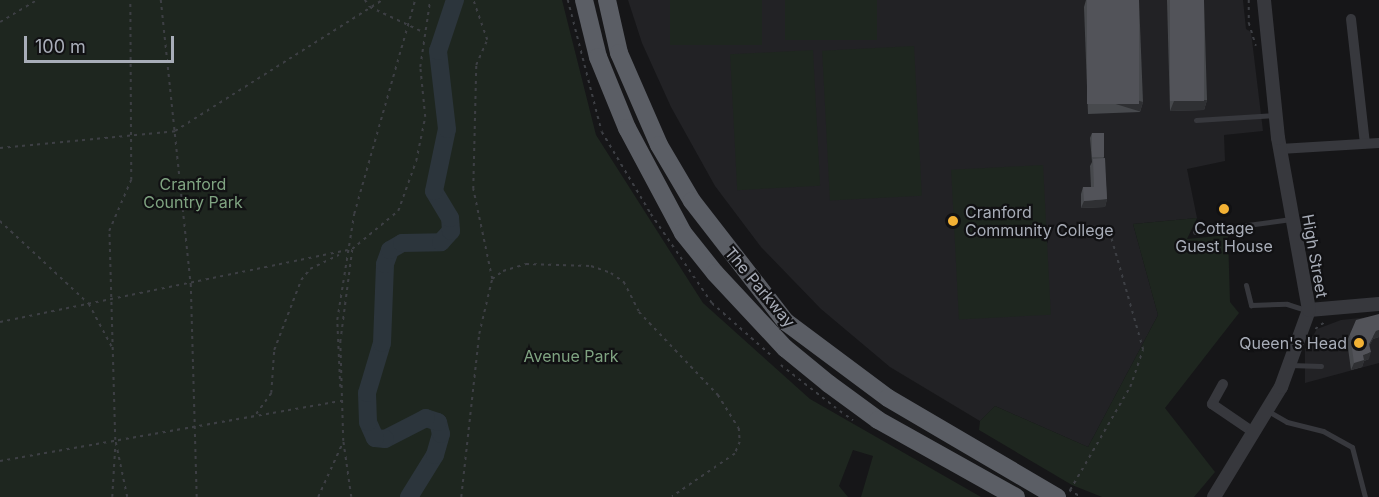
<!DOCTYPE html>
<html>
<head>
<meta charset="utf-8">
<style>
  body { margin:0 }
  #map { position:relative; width:1379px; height:497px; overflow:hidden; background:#161618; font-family:Inter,sans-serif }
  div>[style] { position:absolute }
  .built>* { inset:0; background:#222225 }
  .green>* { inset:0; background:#1e261f; transform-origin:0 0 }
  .river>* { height:18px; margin:-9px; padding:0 9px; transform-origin:9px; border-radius:9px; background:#2c353c }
  .path>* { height:1.5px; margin-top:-0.75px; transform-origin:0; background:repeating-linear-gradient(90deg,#3d3f44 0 3px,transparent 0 7.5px) }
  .service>* { height:5px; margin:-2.5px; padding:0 2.5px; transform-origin:2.5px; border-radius:2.5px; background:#37383d }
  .minor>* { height:10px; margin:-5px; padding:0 5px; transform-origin:5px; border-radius:5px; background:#37383d }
  .tertiary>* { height:14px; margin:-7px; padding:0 7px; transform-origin:7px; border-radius:7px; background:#37383d }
  .trunk>* { height:18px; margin:-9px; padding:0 9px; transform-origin:9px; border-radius:9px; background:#5b5e65 }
  .wall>* { inset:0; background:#47494d }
  .shaded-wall>* { inset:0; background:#2f3033; transform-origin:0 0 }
  .building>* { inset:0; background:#525359; transform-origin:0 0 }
  .dots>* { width:16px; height:16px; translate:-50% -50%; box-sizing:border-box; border:3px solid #111113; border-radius:50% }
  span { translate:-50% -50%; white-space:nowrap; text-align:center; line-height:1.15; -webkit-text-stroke:4.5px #111113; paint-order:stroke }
  .park-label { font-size:16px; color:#7fa381 }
  .poi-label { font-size:16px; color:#a8adb8 }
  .left { translate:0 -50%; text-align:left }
  .right { translate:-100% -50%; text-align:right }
  .street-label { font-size:16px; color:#a8adb8 }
  .scale { position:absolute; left:24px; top:36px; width:150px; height:27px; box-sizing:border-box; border:3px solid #a8adb8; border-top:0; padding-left:8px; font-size:18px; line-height:21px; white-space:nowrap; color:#a8adb8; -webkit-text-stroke:4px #111113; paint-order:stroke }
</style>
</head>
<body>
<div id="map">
  <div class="built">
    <div style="clip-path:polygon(628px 0,1243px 0,1246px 29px,1251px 32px,1263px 131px,1224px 135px,1225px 161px,1187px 169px,1197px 218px,1133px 224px,1158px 315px,1088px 447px,995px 406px,980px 421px,890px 367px,821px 309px,761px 247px,715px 186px,671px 107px,642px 43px)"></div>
    <div style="clip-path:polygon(1379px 316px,1379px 363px,1305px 383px,1305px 349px,1317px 329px,1341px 320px)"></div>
  </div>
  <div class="green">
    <div style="clip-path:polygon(0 0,562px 0,596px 135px,703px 303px,810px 399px,981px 497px,861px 497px,873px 456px,853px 450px,839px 486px,848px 497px,0 497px)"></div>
    <div style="left:670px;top:0;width:92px;height:45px"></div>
    <div style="left:785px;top:0;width:92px;height:40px"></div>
    <div style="left:914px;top:46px;width:150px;height:92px;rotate:87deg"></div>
    <div style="left:813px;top:50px;width:136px;height:83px;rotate:87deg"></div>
    <div style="left:1043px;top:165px;width:150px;height:92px;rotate:87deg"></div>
    <div style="clip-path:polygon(1197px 218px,1187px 239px,1228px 235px,1230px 302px,1239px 313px,1165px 408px,1215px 472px,1194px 497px,1102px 497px,1072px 485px,979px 430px,980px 421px,995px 406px,1088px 447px,1158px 315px,1133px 224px)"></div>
  </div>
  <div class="river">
    <div style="left:409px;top:497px;width:49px;rotate:-58.2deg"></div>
    <div style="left:435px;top:455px;width:22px;rotate:-74deg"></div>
    <div style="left:441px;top:434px;width:12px;rotate:-104deg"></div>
    <div style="left:438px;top:422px;width:13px;rotate:-162deg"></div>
    <div style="left:426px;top:418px;width:46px;rotate:152.9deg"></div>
    <div style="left:385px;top:439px;width:10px;rotate:-174deg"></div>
    <div style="left:375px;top:438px;width:17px;rotate:-114deg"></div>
    <div style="left:368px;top:422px;width:29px;rotate:-92deg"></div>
    <div style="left:367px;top:393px;width:52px;rotate:-73.3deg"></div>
    <div style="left:382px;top:343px;width:79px;rotate:-87.8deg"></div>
    <div style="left:385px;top:264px;width:15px;rotate:-70deg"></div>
    <div style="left:390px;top:250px;width:14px;rotate:-30deg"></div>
    <div style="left:402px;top:243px;width:39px;rotate:-1deg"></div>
    <div style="left:441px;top:242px;width:15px;rotate:-48deg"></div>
    <div style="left:451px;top:231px;width:13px;rotate:-94deg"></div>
    <div style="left:450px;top:218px;width:31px;rotate:-121deg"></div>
    <div style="left:434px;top:191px;width:63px;rotate:-78.2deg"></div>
    <div style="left:447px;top:129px;width:79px;rotate:-96.6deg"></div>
    <div style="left:438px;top:51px;width:54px;rotate:-71.6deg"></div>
  </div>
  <div class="path">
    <div style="left:161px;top:0;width:286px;rotate:84deg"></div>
    <div style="left:191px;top:284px;width:213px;rotate:88.4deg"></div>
    <div style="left:365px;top:0;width:9px;rotate:54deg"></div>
    <div style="left:370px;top:7px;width:59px;rotate:25.3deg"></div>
    <div style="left:568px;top:0;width:136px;rotate:75.6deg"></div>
    <div style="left:602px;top:132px;width:96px;rotate:59.1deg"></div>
    <div style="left:651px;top:214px;width:108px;rotate:55.6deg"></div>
    <div style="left:712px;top:303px;width:81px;rotate:41.5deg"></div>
    <div style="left:1249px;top:0;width:23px;rotate:90deg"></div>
    <div style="left:1249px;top:23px;width:24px;rotate:73deg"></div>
    <div style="left:0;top:22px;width:43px;rotate:-30.7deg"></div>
    <div style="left:0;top:148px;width:176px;rotate:-5.5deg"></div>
    <div style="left:175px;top:131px;width:245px;rotate:-32.3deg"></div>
    <div style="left:0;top:221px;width:122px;rotate:43deg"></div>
    <div style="left:89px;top:304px;width:49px;rotate:61.9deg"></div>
    <div style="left:492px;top:279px;width:14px;rotate:-36deg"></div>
    <div style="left:503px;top:271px;width:24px;rotate:-17deg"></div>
    <div style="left:526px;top:264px;width:65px;rotate:1.8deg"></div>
    <div style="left:591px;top:266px;width:21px;rotate:19deg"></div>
    <div style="left:611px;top:273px;width:16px;rotate:35deg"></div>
    <div style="left:624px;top:282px;width:34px;rotate:63deg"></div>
    <div style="left:639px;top:312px;width:115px;rotate:46.4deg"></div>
    <div style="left:718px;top:395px;width:39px;rotate:58deg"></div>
    <div style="left:739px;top:428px;width:14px;rotate:86deg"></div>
    <div style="left:740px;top:442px;width:13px;rotate:113deg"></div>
    <div style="left:735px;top:454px;width:76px;rotate:145.7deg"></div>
    <div style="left:0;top:322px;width:355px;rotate:-11.7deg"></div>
    <div style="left:1315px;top:329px;width:14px;rotate:-36deg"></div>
    <div style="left:781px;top:365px;width:70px;rotate:38deg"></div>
    <div style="left:340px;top:387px;width:67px;rotate:-92.6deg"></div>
    <div style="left:337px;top:320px;width:107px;rotate:-80.9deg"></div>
    <div style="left:354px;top:214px;width:223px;rotate:-74.1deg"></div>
    <div style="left:840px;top:411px;width:16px;rotate:35deg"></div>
    <div style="left:256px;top:414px;width:26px;rotate:-54deg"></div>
    <div style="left:271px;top:393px;width:43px;rotate:-86deg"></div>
    <div style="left:274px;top:350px;width:75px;rotate:-68.9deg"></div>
    <div style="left:301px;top:280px;width:14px;rotate:-51deg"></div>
    <div style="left:310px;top:269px;width:32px;rotate:-26deg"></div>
    <div style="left:0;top:461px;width:347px;rotate:-10deg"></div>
    <div style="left:1069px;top:490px;width:14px;rotate:30deg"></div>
    <div style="left:1070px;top:490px;width:119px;rotate:-59.8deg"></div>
    <div style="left:1130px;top:387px;width:39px;rotate:-71deg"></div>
    <div style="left:1143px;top:350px;width:116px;rotate:-105.9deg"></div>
    <div style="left:112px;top:497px;width:50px;rotate:-86.6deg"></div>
    <div style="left:127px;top:497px;width:58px;rotate:-101.9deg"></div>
    <div style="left:115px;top:440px;width:209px;rotate:-91.6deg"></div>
    <div style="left:109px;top:231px;width:56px;rotate:-66.7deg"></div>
    <div style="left:131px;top:180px;width:180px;rotate:-90.3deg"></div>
    <div style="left:318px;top:497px;width:60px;rotate:-65.6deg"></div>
    <div style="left:351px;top:497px;width:57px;rotate:-98.1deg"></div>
    <div style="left:343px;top:441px;width:99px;rotate:-91.7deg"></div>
    <div style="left:340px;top:342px;width:94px;rotate:-82.6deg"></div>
    <div style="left:352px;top:249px;width:60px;rotate:-39.6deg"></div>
    <div style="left:398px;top:211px;width:53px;rotate:-70.2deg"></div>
    <div style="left:416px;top:161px;width:45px;rotate:-78.4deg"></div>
    <div style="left:425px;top:117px;width:50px;rotate:-95.7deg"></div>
    <div style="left:420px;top:67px;width:68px;rotate:-81.5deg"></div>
    <div style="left:461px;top:497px;width:164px;rotate:-83.7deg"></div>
    <div style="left:479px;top:334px;width:57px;rotate:-76.7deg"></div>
    <div style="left:492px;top:279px;width:92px;rotate:-101.9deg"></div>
    <div style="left:473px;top:189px;width:124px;rotate:-88.6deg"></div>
    <div style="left:476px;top:65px;width:27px;rotate:-66deg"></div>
    <div style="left:487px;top:40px;width:42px;rotate:-109.3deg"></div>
  </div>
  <div class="service">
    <div style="left:1196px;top:120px;width:79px;rotate:-3.6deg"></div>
    <div style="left:1195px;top:232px;width:97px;rotate:-7.7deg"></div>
    <div style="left:1246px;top:285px;width:21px;rotate:76deg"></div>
    <div style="left:1251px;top:305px;width:36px;rotate:-2deg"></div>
    <div style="left:1287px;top:304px;width:20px;rotate:18deg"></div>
    <div style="left:1290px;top:365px;width:31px;rotate:2deg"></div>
    <div style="left:1268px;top:411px;width:22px;rotate:30deg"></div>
    <div style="left:1287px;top:422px;width:37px;rotate:14deg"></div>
    <div style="left:1323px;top:431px;width:33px;rotate:29deg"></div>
    <div style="left:1352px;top:447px;width:52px;rotate:75.4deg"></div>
  </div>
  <div class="minor">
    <div style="left:1351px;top:19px;width:125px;rotate:83.6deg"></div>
    <div style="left:1280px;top:149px;width:99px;rotate:-3.5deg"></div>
    <div style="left:1223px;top:384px;width:23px;rotate:119deg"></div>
    <div style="left:1212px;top:404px;width:50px;rotate:34.3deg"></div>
  </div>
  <div class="tertiary">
    <div style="left:1309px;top:310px;width:70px;rotate:-4.9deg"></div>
    <div style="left:1214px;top:497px;width:129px;rotate:-58.7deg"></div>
    <div style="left:1281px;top:387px;width:82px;rotate:-70deg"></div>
    <div style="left:1309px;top:310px;width:175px;rotate:-100.2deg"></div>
    <div style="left:1278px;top:138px;width:139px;rotate:-95.8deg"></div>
  </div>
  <div class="trunk">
    <div style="left:584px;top:0;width:59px;rotate:76.2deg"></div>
    <div style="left:598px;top:57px;width:77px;rotate:67.8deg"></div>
    <div style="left:627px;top:128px;width:119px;rotate:61.9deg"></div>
    <div style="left:683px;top:233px;width:51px;rotate:51.3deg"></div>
    <div style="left:715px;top:273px;width:103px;rotate:47deg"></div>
    <div style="left:785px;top:348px;width:57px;rotate:39.3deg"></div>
    <div style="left:829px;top:384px;width:61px;rotate:36.3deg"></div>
    <div style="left:878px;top:420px;width:158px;rotate:29.2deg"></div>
    <div style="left:607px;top:0;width:54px;rotate:77.2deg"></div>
    <div style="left:619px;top:53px;width:100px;rotate:66.5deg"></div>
    <div style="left:659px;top:145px;width:65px;rotate:59.5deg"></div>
    <div style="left:692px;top:201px;width:153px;rotate:52.2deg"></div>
    <div style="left:786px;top:322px;width:127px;rotate:36.7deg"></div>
    <div style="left:888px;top:398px;width:196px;rotate:30.4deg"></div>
  </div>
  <div class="wall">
    <div style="clip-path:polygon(1086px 0,1139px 0,1143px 102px,1140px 112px,1088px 114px,1084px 7px)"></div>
    <div style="clip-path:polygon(1167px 0,1204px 0,1207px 100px,1204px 110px,1170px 111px)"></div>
    <div style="clip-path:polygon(1092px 133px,1104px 158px,1107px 199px,1105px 207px,1081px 208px,1081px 194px,1083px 187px,1091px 187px,1090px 166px,1092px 162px,1090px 138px)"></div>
    <div style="clip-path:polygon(1350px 334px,1379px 337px,1373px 339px,1369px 346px,1369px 359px,1364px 361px,1362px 367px,1351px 370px,1347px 341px)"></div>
  </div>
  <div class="shaded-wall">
    <div style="clip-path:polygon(1207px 100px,1204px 110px,1170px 111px,1174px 101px)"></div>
    <div style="left:1143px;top:102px;width:10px;height:52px;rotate:107deg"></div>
    <div style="clip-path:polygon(1107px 199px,1105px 207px,1081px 208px,1084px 201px)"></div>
    <div style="clip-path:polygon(1379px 330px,1379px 337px,1373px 339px,1366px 351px,1369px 344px,1376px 331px)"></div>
    <div style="clip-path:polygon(1371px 352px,1369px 359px,1364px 361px,1362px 367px,1351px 370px,1354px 363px,1363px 355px)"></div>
  </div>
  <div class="building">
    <div style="left:1087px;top:0;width:52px;height:104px"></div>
    <div style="left:1170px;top:0;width:34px;height:101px"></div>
    <div style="left:1092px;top:133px;width:12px;height:24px"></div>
    <div style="clip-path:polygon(1105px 158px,1107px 199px,1084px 201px,1083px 187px,1094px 187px,1093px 159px)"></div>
    <div style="clip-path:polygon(1379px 314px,1379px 330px,1376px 331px,1369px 344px,1371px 352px,1363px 355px,1364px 360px,1354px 363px,1350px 334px,1356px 320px)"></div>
  </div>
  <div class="dots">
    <div style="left:1224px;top:209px;background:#f2b134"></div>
    <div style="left:953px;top:221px;background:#f2b134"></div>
    <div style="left:1359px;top:343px;background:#f2b134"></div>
  </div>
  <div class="park-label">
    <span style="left:193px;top:193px">Cranford<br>Country Park</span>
    <span style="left:571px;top:356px">Avenue Park</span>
  </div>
  <div class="poi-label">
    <span class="left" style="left:965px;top:221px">Cranford<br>Community College</span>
    <span style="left:1224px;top:237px">Cottage<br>Guest House</span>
    <span class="right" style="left:1347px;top:343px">Queen's Head</span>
  </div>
  <div class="street-label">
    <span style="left:1315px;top:256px;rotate:80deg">High Street</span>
    <span style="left:760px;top:287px;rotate:50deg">The Parkway</span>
  </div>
  <div class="scale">100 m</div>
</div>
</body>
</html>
